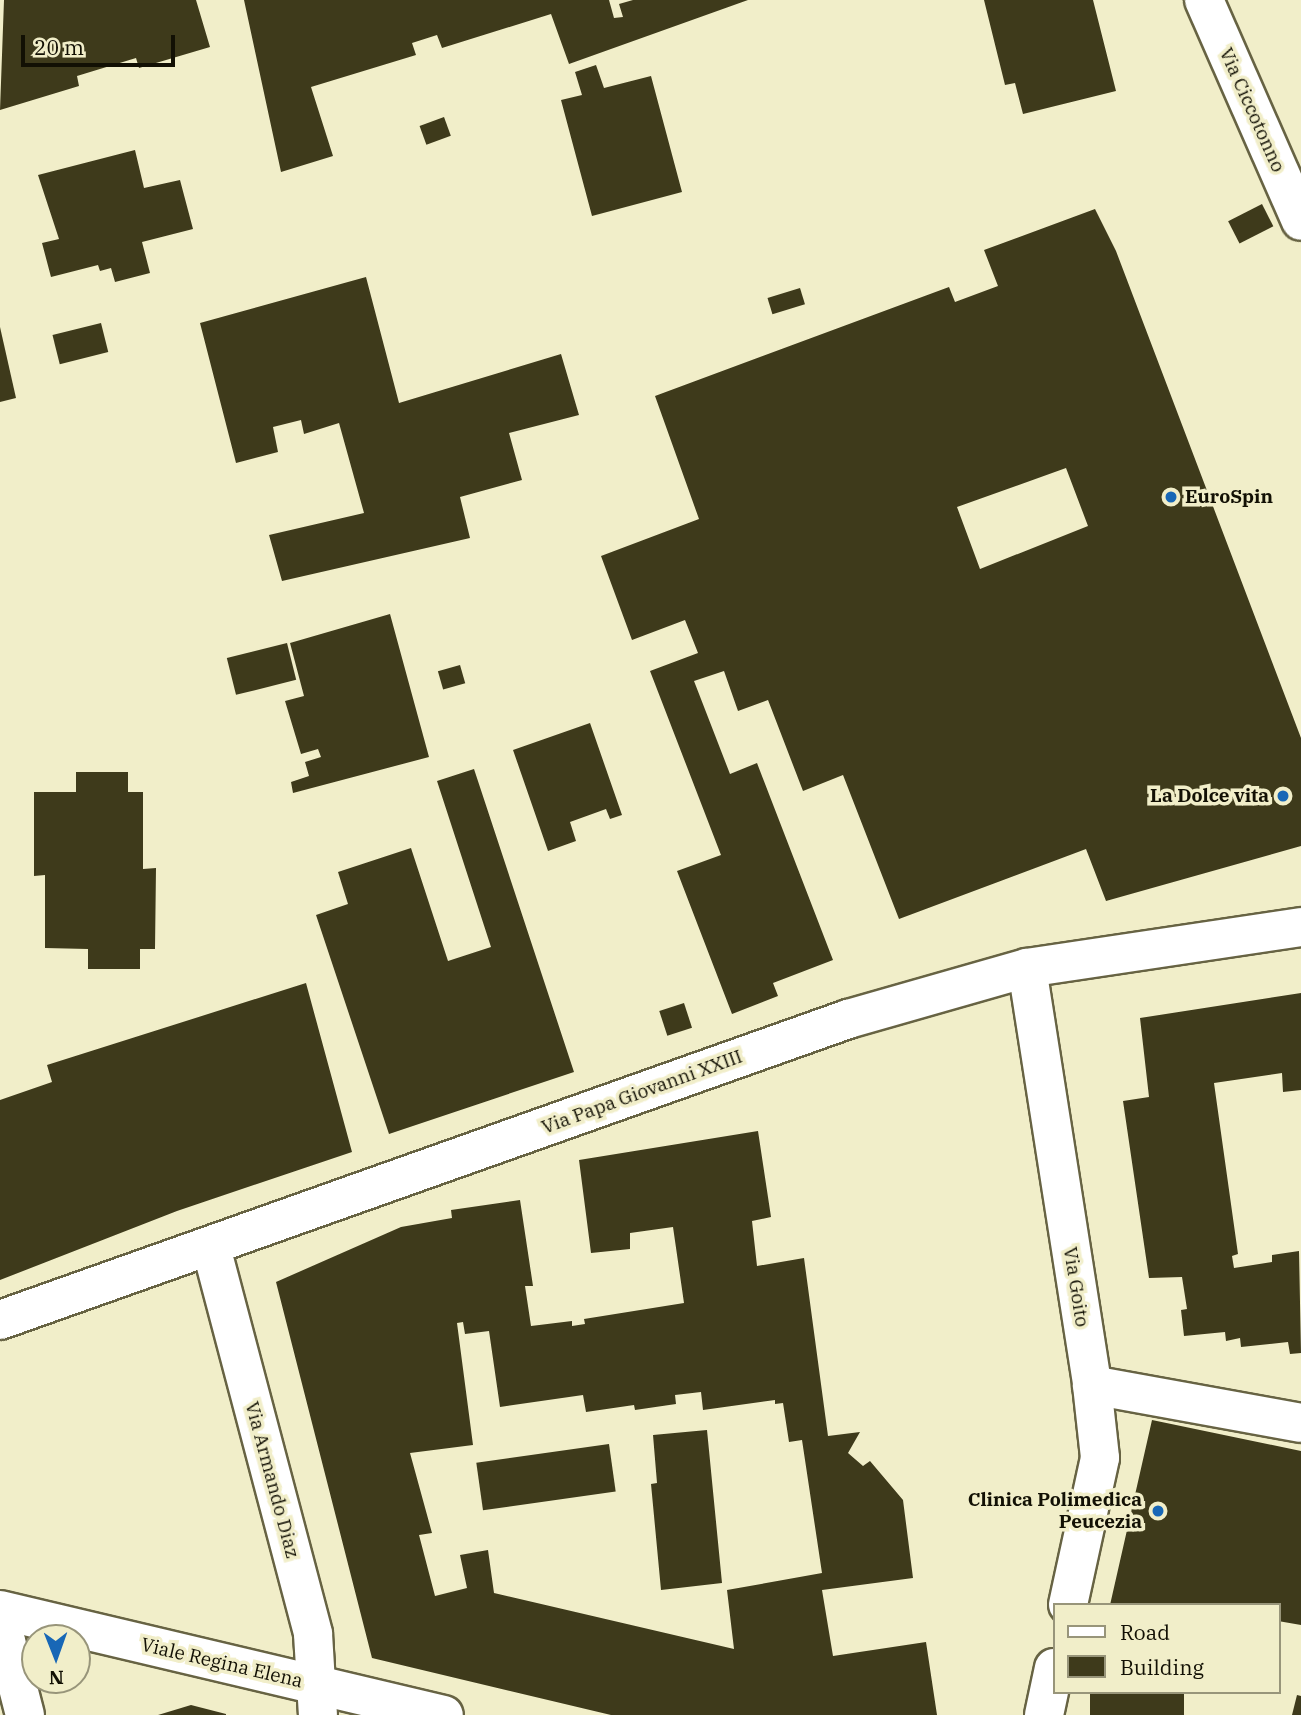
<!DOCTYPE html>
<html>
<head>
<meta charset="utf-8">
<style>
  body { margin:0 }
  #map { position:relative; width:1301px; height:1715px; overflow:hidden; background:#f1eec9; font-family:"IBM Plex Serif",serif }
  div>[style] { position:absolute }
  .building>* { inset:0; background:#3e3a1b; transform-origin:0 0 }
  .roads { filter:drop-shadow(2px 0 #676343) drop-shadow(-2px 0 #676343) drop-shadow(0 2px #676343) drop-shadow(0 -2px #676343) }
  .minor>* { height:38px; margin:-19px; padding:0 19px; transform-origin:19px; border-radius:19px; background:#fff }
  .dots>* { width:19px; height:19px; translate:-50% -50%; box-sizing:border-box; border:4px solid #f1eec9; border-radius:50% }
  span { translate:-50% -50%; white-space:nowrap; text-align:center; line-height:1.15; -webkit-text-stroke:7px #f1eec9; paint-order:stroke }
  .street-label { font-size:19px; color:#121004 }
  .poi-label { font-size:19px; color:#121004; font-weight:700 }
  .left { translate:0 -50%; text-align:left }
  .right { translate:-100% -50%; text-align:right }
  .legend { position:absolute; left:1053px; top:1603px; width:228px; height:91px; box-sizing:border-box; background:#f1eec9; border:2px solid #98957a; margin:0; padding:9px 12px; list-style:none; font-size:21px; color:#121004 }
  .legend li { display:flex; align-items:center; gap:14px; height:35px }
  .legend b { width:35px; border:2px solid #98957a }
  .north { position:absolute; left:21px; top:1624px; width:70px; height:70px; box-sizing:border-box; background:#f1eec9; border:2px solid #98957a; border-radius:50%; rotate:179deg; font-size:19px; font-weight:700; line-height:28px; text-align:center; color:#121004 }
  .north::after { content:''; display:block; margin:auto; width:24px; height:32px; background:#1867b6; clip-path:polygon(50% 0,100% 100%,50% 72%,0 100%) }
  .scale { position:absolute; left:21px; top:35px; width:154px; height:32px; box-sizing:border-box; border:4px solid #121004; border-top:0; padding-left:9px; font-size:21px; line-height:24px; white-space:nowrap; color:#121004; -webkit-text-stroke:5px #f1eec9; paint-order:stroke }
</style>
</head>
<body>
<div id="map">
  <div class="building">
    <div style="clip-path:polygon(4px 0,196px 0,210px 47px,139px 68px,136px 58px,77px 76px,79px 86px,0 110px)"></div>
    <div style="clip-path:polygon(244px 0,609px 0,614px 18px,623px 17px,619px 4px,633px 0,748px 0,569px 64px,551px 14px,442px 48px,437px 35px,412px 43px,416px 55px,311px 87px,333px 156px,281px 172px)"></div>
    <div style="clip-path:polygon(984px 0,1093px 0,1116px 91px,1023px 114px,1015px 83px,1005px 85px)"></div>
    <div style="clip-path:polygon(596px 65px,604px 88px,651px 76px,682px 192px,592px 216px,561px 100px,582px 95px,575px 72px)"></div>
    <div style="left:444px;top:117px;width:20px;height:26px;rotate:70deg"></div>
    <div style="clip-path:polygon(135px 150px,144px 188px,180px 180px,193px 229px,142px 242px,150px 273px,115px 282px,111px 268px,100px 271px,98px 265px,51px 277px,42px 243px,59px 239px,38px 175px)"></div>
    <div style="left:1262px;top:204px;width:25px;height:38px;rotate:63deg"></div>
    <div style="clip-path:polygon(evenodd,1095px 209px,1116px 251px,1301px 738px,1301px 846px,1106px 901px,1086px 849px,899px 919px,843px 775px,803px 791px,768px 700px,738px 711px,724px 671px,694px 681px,730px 774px,757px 763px,833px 960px,773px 983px,778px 996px,732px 1014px,677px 871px,721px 855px,650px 671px,698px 653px,685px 620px,632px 640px,601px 556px,699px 519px,655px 396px,949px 287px,955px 302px,998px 286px,984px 250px,1095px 209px,1066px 468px,1088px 526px,980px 569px,957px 507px,1066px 468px)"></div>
    <div style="clip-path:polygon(366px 277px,399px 403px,561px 354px,579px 415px,509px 433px,522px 480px,460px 497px,470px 538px,282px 581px,269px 535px,364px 513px,339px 423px,304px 434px,301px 420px,273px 427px,278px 452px,236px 463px,200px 323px)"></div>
    <div style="left:800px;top:288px;width:17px;height:34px;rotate:73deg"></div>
    <div style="left:101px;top:323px;width:30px;height:50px;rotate:76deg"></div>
    <div style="clip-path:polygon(0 327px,16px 398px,0 402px)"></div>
    <div style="clip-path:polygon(390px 614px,429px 757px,293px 793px,291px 782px,309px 776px,305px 762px,321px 757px,318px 749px,301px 754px,285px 701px,304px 696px,290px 643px)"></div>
    <div style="left:287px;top:643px;width:38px;height:62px;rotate:76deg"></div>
    <div style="left:460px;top:665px;width:19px;height:23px;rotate:74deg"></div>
    <div style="clip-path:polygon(590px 723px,622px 815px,610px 819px,606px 809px,570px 822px,576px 841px,548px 851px,513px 750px)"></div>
    <div style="clip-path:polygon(474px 769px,574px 1072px,389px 1134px,316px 915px,348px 904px,338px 872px,411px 848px,448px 961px,491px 947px,437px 781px)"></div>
    <div style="clip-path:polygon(76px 772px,128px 772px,128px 792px,143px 792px,143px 869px,156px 868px,155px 949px,140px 949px,140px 969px,88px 969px,88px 949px,45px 948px,45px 875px,34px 876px,34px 792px,76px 792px)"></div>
    <div style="clip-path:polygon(306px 983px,352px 1152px,177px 1211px,0 1280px,0 1100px,52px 1082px,47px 1065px)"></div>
    <div style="clip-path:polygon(1301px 993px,1301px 1090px,1283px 1092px,1282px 1073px,1214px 1083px,1238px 1254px,1232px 1256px,1234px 1268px,1272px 1262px,1272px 1255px,1299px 1251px,1301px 1353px,1290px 1354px,1288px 1342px,1241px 1347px,1240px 1338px,1226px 1341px,1225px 1332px,1184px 1336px,1181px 1310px,1187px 1309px,1182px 1277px,1149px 1278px,1123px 1101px,1149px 1097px,1140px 1018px)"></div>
    <div style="left:684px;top:1003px;width:26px;height:26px;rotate:72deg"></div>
    <div style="clip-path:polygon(evenodd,758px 1131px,771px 1217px,752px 1221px,757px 1266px,804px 1258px,828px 1436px,860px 1432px,848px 1453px,863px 1466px,870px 1461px,903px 1500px,913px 1578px,822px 1590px,833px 1656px,926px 1642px,937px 1715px,611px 1715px,372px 1658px,276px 1282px,401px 1227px,452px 1218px,451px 1210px,520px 1200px,533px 1286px,525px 1286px,531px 1326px,572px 1321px,572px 1326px,585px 1324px,584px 1319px,684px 1303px,673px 1227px,630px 1233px,630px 1249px,591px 1253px,579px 1160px,758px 1131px,463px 1322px,465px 1334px,489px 1331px,500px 1407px,583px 1395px,586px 1412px,634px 1405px,635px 1410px,676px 1404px,675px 1395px,701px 1392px,703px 1410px,775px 1400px,775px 1404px,783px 1403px,789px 1442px,802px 1440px,822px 1573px,727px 1590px,734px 1649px,494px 1593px,488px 1550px,460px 1555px,467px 1588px,435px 1596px,419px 1535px,432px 1533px,410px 1453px,473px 1445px,457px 1323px,463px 1322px)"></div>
    <div style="clip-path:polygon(1152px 1420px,1301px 1451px,1301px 1625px,1278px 1621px,1278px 1605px,1110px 1605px)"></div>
    <div style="clip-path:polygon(707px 1430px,722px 1583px,661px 1590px,651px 1484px,657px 1483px,653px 1435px)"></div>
    <div style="left:609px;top:1444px;width:48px;height:134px;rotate:82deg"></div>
    <div style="left:1090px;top:1692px;width:94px;height:24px"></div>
    <div style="clip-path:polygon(1297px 1695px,1301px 1696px,1301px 1715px,1292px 1715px)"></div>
    <div style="clip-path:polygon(191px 1705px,226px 1714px,226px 1715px,158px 1715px)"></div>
  </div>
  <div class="roads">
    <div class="minor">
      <div style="left:1204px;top:0;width:241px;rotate:66.3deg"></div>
      <div style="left:1027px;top:968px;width:422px;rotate:81.1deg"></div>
      <div style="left:1092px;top:1385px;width:73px;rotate:83.7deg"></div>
      <div style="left:1100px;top:1458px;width:150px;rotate:102.3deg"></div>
      <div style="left:211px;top:1247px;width:400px;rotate:75.2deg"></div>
      <div style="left:313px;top:1634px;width:81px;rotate:86.5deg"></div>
      <div style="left:0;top:1320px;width:900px;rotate:-19.54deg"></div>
      <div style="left:848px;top:1019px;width:186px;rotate:-15.9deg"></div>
      <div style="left:1027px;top:968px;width:277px;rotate:-8.5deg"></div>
      <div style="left:1092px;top:1385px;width:212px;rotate:10.3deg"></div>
      <div style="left:0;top:1610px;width:456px;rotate:13.3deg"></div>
      <div style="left:0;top:1635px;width:8px;rotate:45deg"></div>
      <div style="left:6px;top:1641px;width:76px;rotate:75.6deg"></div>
      <div style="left:1044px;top:1715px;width:48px;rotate:-78deg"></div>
    </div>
  </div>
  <div class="dots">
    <div style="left:1171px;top:497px;background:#1867b6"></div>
    <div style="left:1283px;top:796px;background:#1867b6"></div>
    <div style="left:1158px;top:1511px;background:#1867b6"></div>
  </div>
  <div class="street-label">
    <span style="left:1252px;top:110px;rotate:66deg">Via Ciccotonno</span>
    <span style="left:642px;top:1092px;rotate:-20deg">Via Papa Giovanni XXIII</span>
    <span style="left:1076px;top:1287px;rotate:81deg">Via Goito</span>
    <span style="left:272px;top:1480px;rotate:75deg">Via Armando Diaz</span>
    <span style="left:222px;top:1663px;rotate:13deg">Viale Regina Elena</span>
  </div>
  <div class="poi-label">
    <span class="left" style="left:1185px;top:497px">EuroSpin</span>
    <span class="right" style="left:1269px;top:796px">La Dolce vita</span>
    <span class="right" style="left:1142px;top:1511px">Clinica Polimedica<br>Peucezia</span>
  </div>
  <ul class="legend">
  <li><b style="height:9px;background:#fff"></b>Road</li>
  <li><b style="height:19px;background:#3e3a1b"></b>Building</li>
  </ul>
  <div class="north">N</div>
  <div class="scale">20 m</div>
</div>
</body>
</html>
